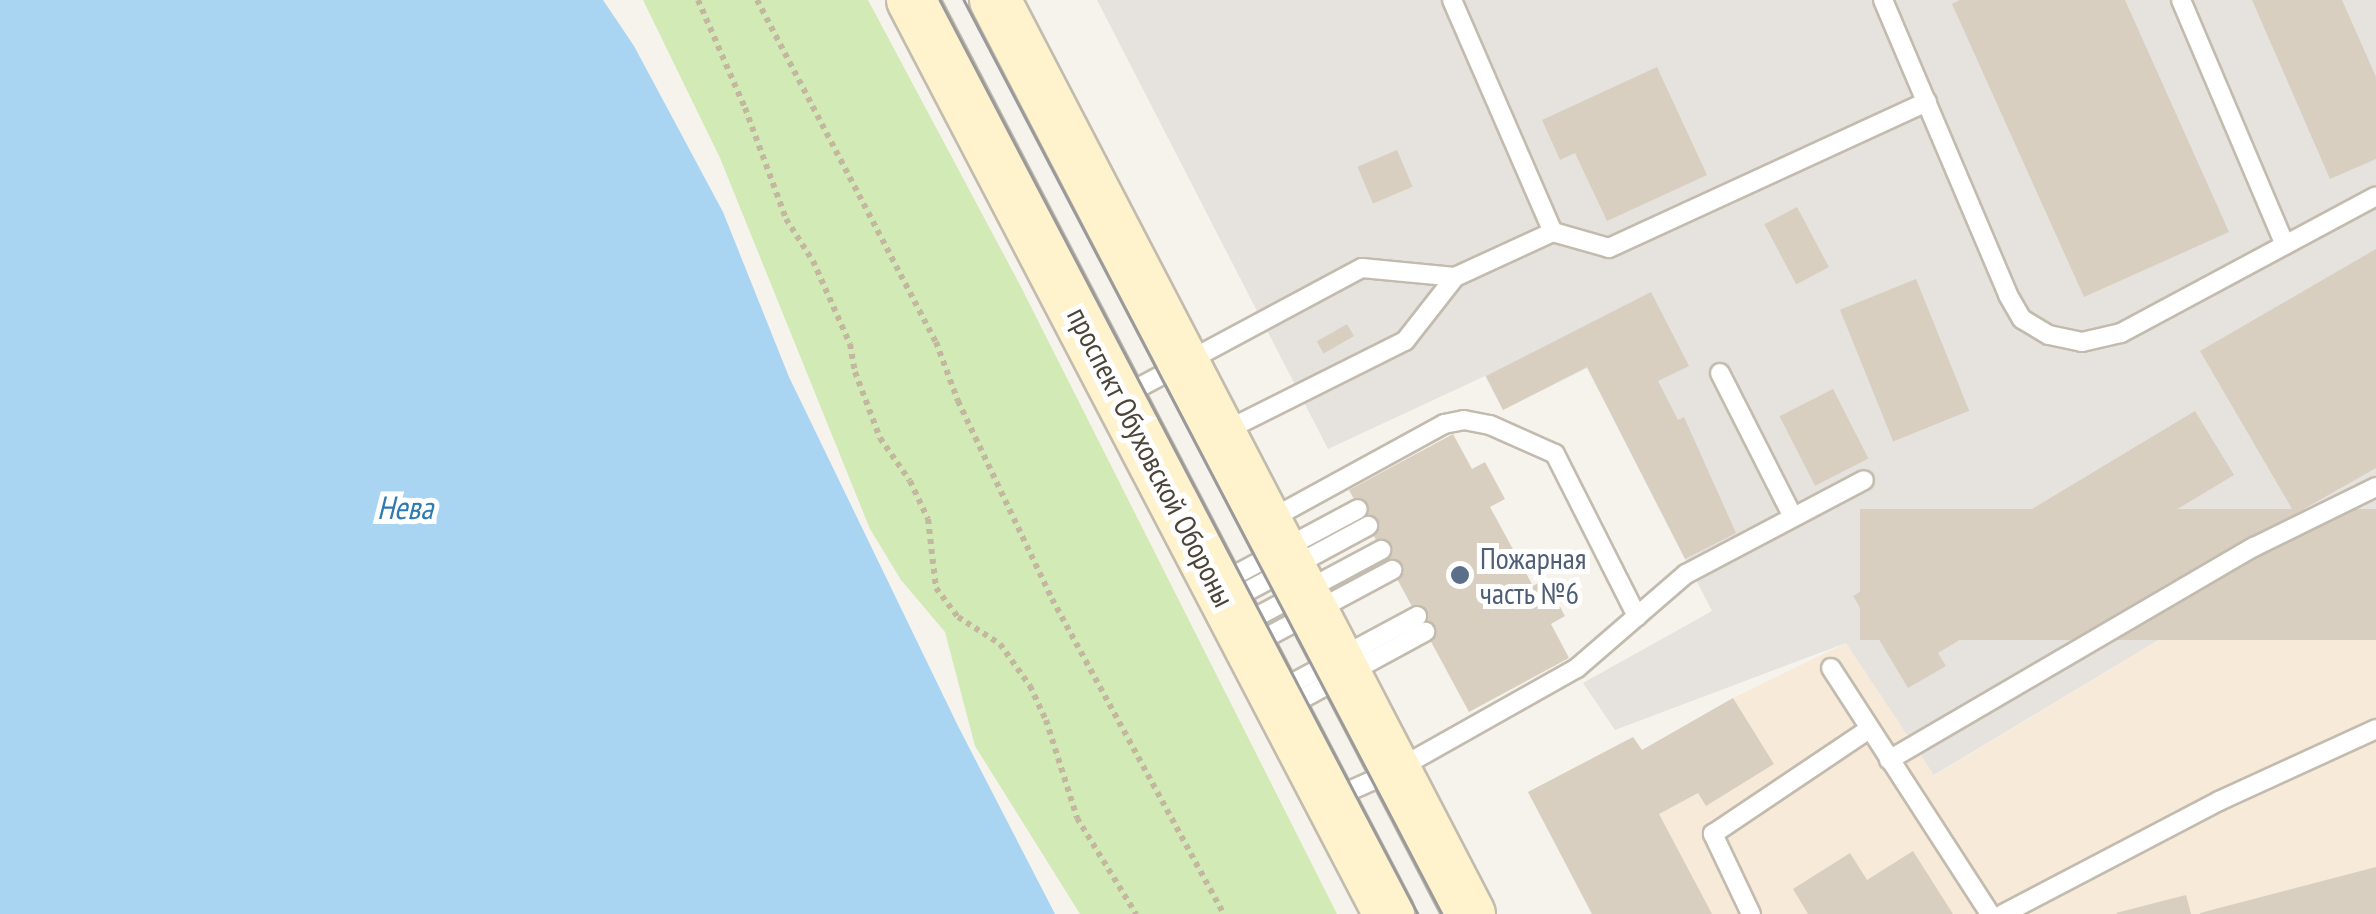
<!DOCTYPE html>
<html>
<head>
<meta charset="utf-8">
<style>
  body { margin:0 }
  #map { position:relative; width:2376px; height:914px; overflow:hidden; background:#f6f3ec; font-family:"PT Sans Narrow",sans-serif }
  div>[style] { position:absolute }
  .commercial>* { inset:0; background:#f7ead8 }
  .industrial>* { inset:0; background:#e6e2dd }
  .green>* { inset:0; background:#d2eab5 }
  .water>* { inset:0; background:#a9d4f2 }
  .building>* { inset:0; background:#d8cfc1; transform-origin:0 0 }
  .path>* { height:6px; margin-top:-3px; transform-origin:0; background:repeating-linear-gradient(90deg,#c4b79f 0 5px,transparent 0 10px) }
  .roads { filter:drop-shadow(2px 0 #c2bbae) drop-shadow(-2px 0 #c2bbae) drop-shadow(0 2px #c2bbae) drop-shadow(0 -2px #c2bbae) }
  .service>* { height:18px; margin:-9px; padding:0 9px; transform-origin:9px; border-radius:9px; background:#fff }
  .secondary>* { height:50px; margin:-25px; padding:0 25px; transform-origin:25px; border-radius:25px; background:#fff3cd }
  .tram>* { height:2.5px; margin:-1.25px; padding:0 1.25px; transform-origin:1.25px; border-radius:1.25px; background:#9a9a9a }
  .dots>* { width:28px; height:28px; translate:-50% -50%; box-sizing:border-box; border:5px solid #fff; border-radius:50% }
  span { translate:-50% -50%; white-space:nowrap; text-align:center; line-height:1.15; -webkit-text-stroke:10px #fff; paint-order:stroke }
  .street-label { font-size:30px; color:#4b4439 }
  .service-label { font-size:30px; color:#4e5e75 }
  .left { translate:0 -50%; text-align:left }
  .water-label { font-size:32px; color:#2e7ab2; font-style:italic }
</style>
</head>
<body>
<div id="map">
  <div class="commercial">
    <div style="clip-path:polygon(2376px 509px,2376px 914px,1592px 914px,1528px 792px,1633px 737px,1642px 750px,1733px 698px,1846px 643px,1935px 775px)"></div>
  </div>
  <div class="industrial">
    <div style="clip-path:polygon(1097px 0,2376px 0,2376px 509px,1934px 775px,1846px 643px,1615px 730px,1583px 683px,1712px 611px,1587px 368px,1503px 410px,1485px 376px,1328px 449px)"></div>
  </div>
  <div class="green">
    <div style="clip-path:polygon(643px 0,868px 0,1020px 285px,1337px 914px,1080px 914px,975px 746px,945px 632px,901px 580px,870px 529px,720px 158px)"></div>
  </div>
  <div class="water">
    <div style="clip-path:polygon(0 0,603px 0,634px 46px,723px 212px,789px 377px,958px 726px,1055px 914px,0 914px)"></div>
  </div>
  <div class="building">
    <div style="clip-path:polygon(1960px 0,2125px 0,2229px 232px,2084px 297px,1952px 4px)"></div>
    <div style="clip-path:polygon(2252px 0,2342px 0,2376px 77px,2376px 159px,2330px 179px)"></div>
    <div style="clip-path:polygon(1657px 67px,1707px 175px,1607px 221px,1575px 153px,1560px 160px,1542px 120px)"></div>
    <div style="left:1397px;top:150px;width:40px;height:43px;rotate:67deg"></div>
    <div style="left:1797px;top:207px;width:68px;height:37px;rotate:62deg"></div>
    <div style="clip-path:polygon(2376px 249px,2376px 468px,2295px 514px,2200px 351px)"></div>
    <div style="left:1916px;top:279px;width:142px;height:82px;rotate:68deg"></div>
    <div style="clip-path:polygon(1651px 292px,1689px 366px,1658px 381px,1678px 420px,1684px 417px,1736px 533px,1685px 559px,1587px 367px,1503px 410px,1486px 376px)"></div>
    <div style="left:1347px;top:324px;width:14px;height:35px;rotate:60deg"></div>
    <div style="left:1833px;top:389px;width:78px;height:60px;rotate:63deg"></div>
    <div style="clip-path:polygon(2195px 411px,2234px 475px,1938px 653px,1946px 666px,1908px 688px,1853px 596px,1890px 574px,1899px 589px)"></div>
    <div style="clip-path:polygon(1453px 434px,1472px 469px,1485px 462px,1505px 499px,1490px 507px,1533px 586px,1545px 579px,1565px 616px,1551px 624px,1569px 658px,1469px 712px,1349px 490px)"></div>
    <div style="left:2376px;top:509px;width:131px;height:516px;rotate:90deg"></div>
    <div style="clip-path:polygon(1733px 698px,1774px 764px,1706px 806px,1698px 793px,1659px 814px,1712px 914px,1592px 914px,1528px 792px,1633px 737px,1642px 750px)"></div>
    <div style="clip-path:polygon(1913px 851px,1953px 914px,1808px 914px,1793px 889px,1850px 853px,1867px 880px)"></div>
    <div style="clip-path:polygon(2376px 867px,2376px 914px,2200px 914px,2200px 913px)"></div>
    <div style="clip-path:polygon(2186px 895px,2191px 914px,2117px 914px,2116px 913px)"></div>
  </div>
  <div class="path">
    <div style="left:698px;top:0;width:118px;rotate:66.5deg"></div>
    <div style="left:745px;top:108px;width:118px;rotate:69.7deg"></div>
    <div style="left:786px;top:219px;width:50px;rotate:57.3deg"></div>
    <div style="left:813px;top:261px;width:91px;rotate:66deg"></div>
    <div style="left:850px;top:344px;width:28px;rotate:80deg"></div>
    <div style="left:855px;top:372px;width:71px;rotate:69.3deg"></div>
    <div style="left:880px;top:438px;width:52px;rotate:55.1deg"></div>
    <div style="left:910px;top:481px;width:42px;rotate:64.7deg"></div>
    <div style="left:928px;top:519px;width:69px;rotate:83.4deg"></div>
    <div style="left:936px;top:588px;width:36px;rotate:53deg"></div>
    <div style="left:958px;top:617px;width:50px;rotate:32.7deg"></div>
    <div style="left:1000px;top:644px;width:52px;rotate:54.5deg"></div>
    <div style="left:1030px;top:686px;width:38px;rotate:65deg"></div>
    <div style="left:1046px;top:720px;width:103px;rotate:72.4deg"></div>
    <div style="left:1077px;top:818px;width:113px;rotate:58.4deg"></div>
    <div style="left:757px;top:0;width:386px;rotate:62.4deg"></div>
    <div style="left:936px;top:342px;width:63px;rotate:69.6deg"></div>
    <div style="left:958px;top:401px;width:219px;rotate:64.6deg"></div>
    <div style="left:1052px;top:599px;width:359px;rotate:61.4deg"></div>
  </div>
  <div class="roads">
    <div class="service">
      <div style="left:1452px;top:0;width:253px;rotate:66.5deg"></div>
      <div style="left:1883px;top:0;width:320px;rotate:67deg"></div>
      <div style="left:2008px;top:295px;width:28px;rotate:60deg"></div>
      <div style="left:2022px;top:319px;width:31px;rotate:31deg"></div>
      <div style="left:2049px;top:335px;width:34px;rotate:12deg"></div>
      <div style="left:2082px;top:342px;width:40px;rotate:-13deg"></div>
      <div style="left:2121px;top:333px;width:289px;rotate:-28.2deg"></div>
      <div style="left:2181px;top:0;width:266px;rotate:67deg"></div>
      <div style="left:1720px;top:373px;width:161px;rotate:63.1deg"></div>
      <div style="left:1123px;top:396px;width:271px;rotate:-28.2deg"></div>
      <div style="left:1362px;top:268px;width:93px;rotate:5.5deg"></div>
      <div style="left:1225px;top:431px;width:201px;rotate:-26.6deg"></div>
      <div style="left:1405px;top:341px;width:81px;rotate:-52deg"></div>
      <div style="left:1455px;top:277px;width:108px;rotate:-24.7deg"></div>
      <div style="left:1553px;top:232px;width:58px;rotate:15.9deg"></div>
      <div style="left:1609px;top:248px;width:350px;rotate:-24.7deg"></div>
      <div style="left:1269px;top:520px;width:200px;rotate:-28.7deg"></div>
      <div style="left:1444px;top:424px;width:20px;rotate:-11deg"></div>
      <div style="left:1464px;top:420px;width:26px;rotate:11deg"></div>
      <div style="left:1490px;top:425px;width:71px;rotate:24deg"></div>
      <div style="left:1555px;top:454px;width:182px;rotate:63.2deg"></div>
      <div style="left:1222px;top:582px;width:154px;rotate:-28.2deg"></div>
      <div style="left:1231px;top:600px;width:156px;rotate:-28.4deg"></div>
      <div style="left:1243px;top:624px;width:157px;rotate:-28.2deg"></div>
      <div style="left:1254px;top:644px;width:157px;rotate:-28.2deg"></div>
      <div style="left:1831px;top:668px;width:293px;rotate:57.1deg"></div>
      <div style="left:1278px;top:691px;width:158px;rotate:-28.3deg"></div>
      <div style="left:1283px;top:709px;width:162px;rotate:-28.5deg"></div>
      <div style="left:1889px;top:760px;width:423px;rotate:-30.3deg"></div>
      <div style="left:2254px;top:547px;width:136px;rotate:-26.2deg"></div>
      <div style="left:1331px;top:799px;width:71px;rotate:-24deg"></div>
      <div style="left:1396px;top:770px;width:208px;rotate:-29.4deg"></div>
      <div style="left:1577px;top:668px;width:144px;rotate:-40.8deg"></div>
      <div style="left:1686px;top:574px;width:201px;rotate:-27.8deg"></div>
      <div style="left:1751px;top:914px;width:89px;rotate:-115.4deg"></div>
      <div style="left:1713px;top:834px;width:188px;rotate:-33.9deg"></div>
      <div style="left:2003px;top:914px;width:244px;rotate:-27.6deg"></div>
      <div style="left:2219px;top:801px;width:173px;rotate:-24.6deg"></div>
    </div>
    <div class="secondary">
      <div style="left:912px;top:0;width:1031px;rotate:62.44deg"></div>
      <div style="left:995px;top:0;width:1030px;rotate:62.54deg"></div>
    </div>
  </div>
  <div class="tram">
    <div style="left:940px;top:0;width:1031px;rotate:62.39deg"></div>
    <div style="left:964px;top:0;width:1031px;rotate:62.39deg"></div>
  </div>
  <div class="dots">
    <div style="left:1460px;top:575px;background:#5c6f8a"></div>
  </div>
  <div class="street-label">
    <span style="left:1151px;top:457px;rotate:63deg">проспект Обуховской Обороны</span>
  </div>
  <div class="service-label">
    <span class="left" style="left:1480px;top:575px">Пожарная<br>часть №6</span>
  </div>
  <div class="water-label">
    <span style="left:405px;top:507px">Нева</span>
  </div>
</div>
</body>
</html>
